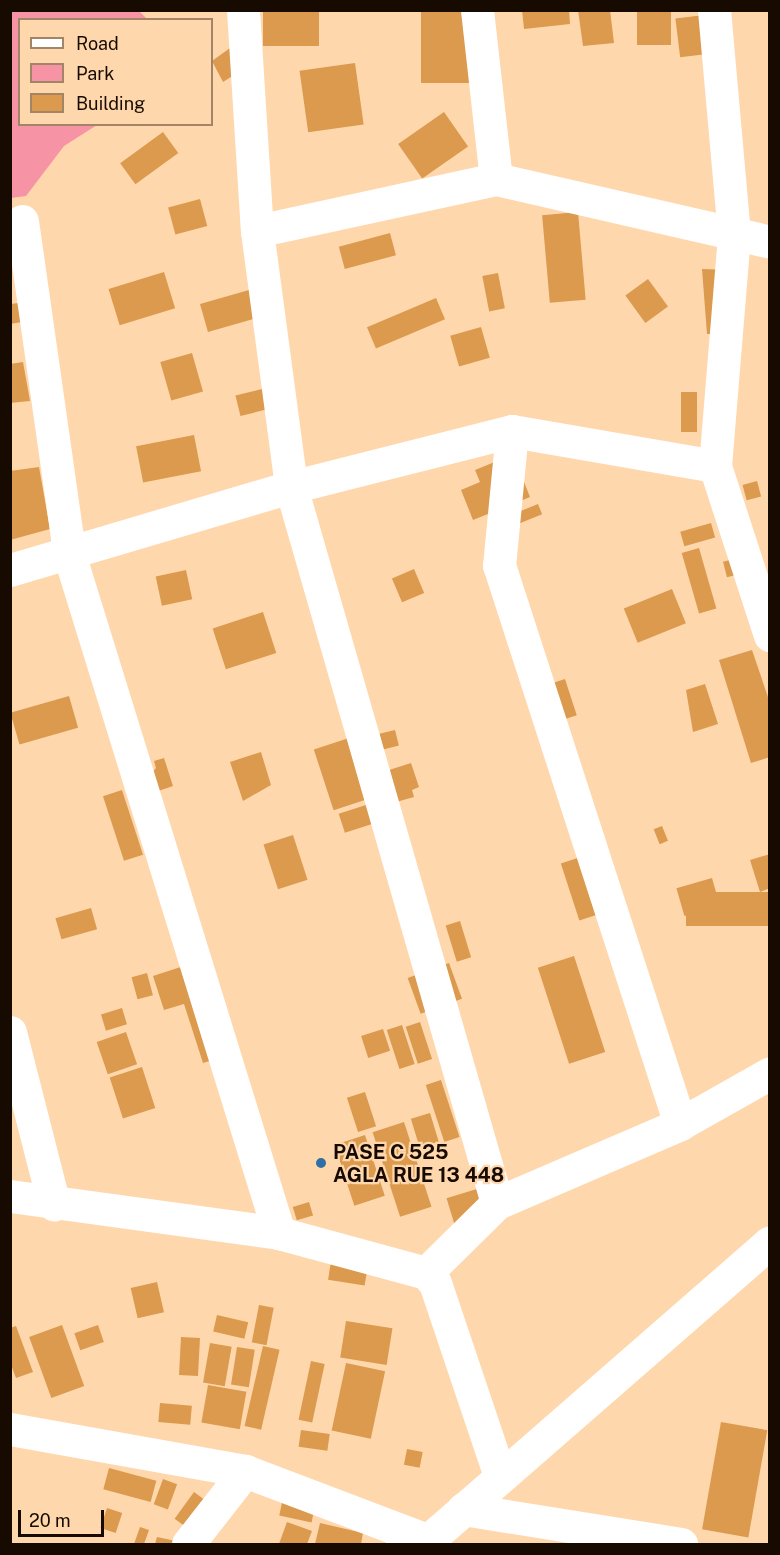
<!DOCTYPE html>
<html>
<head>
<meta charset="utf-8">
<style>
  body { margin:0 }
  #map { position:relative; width:780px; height:1555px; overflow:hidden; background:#ffd7ac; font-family:"Public Sans",sans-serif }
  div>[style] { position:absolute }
  .green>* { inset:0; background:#f694a6 }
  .building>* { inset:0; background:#db9a4d; transform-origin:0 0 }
  .minor>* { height:33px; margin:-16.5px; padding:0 16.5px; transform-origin:16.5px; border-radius:16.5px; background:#fff }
  .dots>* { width:16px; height:16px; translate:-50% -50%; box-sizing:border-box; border:3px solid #ffd7ac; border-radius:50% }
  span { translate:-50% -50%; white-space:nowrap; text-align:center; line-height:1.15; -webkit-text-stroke:4.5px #ffd7ac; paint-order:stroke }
  .poi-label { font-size:20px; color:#170a00; font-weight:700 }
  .left { translate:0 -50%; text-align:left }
  .frame { position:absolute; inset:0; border:12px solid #170a00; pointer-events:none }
  .legend { position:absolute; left:18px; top:18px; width:195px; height:108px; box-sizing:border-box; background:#ffd7ac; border:2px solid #a28567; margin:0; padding:8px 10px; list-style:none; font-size:18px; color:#170a00 }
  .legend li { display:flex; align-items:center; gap:12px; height:30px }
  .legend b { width:30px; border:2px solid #a28567 }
  .scale { position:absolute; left:18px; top:1510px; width:86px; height:27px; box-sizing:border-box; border:3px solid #170a00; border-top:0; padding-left:8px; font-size:18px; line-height:21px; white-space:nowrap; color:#170a00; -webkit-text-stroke:4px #ffd7ac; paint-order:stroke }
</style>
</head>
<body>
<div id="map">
  <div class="green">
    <div style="clip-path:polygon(11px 10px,139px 11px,147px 19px,20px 20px,20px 124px,97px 125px,64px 146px,26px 196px,11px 198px)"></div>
  </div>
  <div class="building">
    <div style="left:263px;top:10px;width:56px;height:36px"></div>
    <div style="left:421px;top:10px;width:53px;height:73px"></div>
    <div style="clip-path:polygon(522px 10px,569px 10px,570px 24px,524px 29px)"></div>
    <div style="clip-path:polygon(578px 10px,610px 10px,614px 43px,583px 46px)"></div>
    <div style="left:637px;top:10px;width:34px;height:35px"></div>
    <div style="left:729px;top:12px;width:39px;height:54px;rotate:83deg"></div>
    <div style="clip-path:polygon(230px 48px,245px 68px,223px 82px,212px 61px)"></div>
    <div style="left:355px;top:63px;width:62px;height:56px;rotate:82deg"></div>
    <div style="left:444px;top:112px;width:42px;height:56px;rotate:55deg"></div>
    <div style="left:163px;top:132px;width:26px;height:53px;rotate:54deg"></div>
    <div style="left:200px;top:199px;width:28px;height:33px;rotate:75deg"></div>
    <div style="left:578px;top:212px;width:88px;height:36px;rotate:85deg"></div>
    <div style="left:390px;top:233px;width:23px;height:53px;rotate:75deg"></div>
    <div style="clip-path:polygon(702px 269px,733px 270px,732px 334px,707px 334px)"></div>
    <div style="left:164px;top:272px;width:38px;height:58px;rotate:73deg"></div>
    <div style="left:498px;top:273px;width:36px;height:16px;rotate:79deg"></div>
    <div style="left:648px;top:279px;width:34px;height:28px;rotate:54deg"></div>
    <div style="left:249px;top:290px;width:29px;height:51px;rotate:74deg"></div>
    <div style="left:436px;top:298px;width:23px;height:75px;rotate:67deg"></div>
    <div style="clip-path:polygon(19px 303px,22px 322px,10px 324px,10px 304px)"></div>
    <div style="left:481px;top:327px;width:32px;height:32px;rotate:74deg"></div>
    <div style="left:192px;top:353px;width:40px;height:33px;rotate:74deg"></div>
    <div style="clip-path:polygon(23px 362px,30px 401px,10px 403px,10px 364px)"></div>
    <div style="left:282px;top:384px;width:21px;height:48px;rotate:76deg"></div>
    <div style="left:681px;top:392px;width:16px;height:40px"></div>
    <div style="left:194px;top:435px;width:37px;height:59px;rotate:79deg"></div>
    <div style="clip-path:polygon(502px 459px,518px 467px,530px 497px,473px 520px,461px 490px,480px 482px,475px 470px)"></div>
    <div style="clip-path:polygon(39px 467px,50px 529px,10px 540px,10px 471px)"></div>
    <div style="left:757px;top:481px;width:16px;height:15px;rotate:75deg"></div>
    <div style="left:538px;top:504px;width:11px;height:24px;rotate:68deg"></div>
    <div style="left:711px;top:523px;width:15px;height:32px;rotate:74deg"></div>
    <div style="left:699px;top:548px;width:63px;height:18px;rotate:74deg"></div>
    <div style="left:758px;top:553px;width:16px;height:36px;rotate:76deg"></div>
    <div style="left:414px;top:569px;width:26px;height:24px;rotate:67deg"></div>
    <div style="left:186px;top:570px;width:30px;height:31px;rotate:78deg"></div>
    <div style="left:672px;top:589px;width:37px;height:52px;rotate:68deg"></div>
    <div style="left:263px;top:612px;width:43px;height:53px;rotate:72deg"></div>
    <div style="clip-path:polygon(752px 650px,770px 703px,770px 757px,751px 763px,719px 660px)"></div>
    <div style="left:565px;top:679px;width:38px;height:43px;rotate:72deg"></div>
    <div style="clip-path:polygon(705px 684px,718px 724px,693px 732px,686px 690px)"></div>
    <div style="left:69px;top:696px;width:33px;height:61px;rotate:74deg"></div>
    <div style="left:395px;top:730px;width:16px;height:16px;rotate:76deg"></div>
    <div style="left:349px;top:738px;width:64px;height:37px;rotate:72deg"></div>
    <div style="clip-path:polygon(261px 752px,271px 785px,243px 801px,230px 762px)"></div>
    <div style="clip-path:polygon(164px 758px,173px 786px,129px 801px,156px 768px,154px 761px)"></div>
    <div style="clip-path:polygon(411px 763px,419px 787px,412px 790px,414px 797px,396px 802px,386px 771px)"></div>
    <div style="left:122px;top:790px;width:68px;height:20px;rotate:72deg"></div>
    <div style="left:372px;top:803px;width:20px;height:35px;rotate:72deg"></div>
    <div style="left:662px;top:826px;width:16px;height:9px;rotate:68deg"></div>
    <div style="left:293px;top:835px;width:47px;height:31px;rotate:72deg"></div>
    <div style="left:596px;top:852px;width:60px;height:37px;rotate:72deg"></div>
    <div style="clip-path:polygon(770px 854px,770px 888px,760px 892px,750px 860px)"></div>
    <div style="left:712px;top:878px;width:29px;height:37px;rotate:74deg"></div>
    <div style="left:770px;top:892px;width:34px;height:84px;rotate:90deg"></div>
    <div style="left:91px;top:908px;width:22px;height:37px;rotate:74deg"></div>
    <div style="left:460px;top:921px;width:38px;height:15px;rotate:73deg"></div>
    <div style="left:574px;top:956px;width:101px;height:38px;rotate:72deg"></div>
    <div style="clip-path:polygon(199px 961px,229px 1055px,203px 1063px,184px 1004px,164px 1010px,153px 976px)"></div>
    <div style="left:449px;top:963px;width:38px;height:44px;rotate:70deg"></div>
    <div style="left:147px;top:973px;width:23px;height:16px;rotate:75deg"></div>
    <div style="left:122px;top:1008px;width:17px;height:22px;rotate:73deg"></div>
    <div style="left:420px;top:1022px;width:39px;height:15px;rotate:72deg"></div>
    <div style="left:402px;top:1025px;width:41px;height:16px;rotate:72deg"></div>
    <div style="left:383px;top:1029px;width:23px;height:23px;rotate:72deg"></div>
    <div style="left:126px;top:1032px;width:34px;height:31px;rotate:71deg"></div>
    <div style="left:142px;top:1067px;width:43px;height:34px;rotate:72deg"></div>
    <div style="left:441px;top:1080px;width:60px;height:16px;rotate:72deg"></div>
    <div style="left:365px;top:1092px;width:36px;height:19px;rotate:72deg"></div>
    <div style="left:430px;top:1113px;width:30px;height:20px;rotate:73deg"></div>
    <div style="left:404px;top:1122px;width:89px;height:33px;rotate:72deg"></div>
    <div style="left:365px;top:1135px;width:64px;height:32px;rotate:72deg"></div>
    <div style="left:480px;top:1188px;width:31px;height:35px;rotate:73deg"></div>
    <div style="left:309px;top:1202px;width:14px;height:17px;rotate:73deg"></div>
    <div style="left:332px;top:1255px;width:37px;height:25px;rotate:9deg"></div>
    <div style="left:157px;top:1282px;width:31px;height:27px;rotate:77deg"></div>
    <div style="left:259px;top:1305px;width:15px;height:38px;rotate:11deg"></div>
    <div style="left:217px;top:1315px;width:32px;height:17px;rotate:13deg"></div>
    <div style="left:346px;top:1321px;width:47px;height:37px;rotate:9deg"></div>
    <div style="left:62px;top:1325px;width:65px;height:35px;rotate:70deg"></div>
    <div style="left:98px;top:1325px;width:18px;height:25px;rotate:71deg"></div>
    <div style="clip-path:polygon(16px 1326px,33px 1372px,16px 1378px,10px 1362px,10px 1328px)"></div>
    <div style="left:181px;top:1337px;width:19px;height:38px;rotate:3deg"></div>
    <div style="left:210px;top:1343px;width:22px;height:40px;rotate:10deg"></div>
    <div style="left:263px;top:1346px;width:17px;height:82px;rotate:13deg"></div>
    <div style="left:237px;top:1347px;width:18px;height:38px;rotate:9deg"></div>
    <div style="left:311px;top:1361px;width:14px;height:60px;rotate:12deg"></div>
    <div style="left:346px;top:1363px;width:40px;height:69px;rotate:12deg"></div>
    <div style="left:208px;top:1385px;width:39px;height:38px;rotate:10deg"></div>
    <div style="left:160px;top:1403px;width:32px;height:19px;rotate:5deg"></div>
    <div style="left:721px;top:1422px;width:47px;height:109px;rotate:10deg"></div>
    <div style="left:301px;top:1430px;width:29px;height:17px;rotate:8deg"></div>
    <div style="left:407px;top:1449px;width:16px;height:16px;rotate:11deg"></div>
    <div style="left:109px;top:1468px;width:49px;height:22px;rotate:15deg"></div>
    <div style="left:163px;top:1479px;width:15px;height:27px;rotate:20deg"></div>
    <div style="left:194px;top:1492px;width:19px;height:33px;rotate:36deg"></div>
    <div style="left:283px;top:1498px;width:33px;height:18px;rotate:12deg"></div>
    <div style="left:107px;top:1508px;width:16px;height:21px;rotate:18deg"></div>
    <div style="clip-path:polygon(287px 1522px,312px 1531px,307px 1544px,279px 1544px)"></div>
    <div style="clip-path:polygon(320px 1523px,363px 1533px,361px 1544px,315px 1544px)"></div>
    <div style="clip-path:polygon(140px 1527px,149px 1530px,144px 1544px,134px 1544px)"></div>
    <div style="clip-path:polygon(157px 1537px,176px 1541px,175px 1544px,155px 1544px)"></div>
  </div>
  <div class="minor">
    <div style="left:243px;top:10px;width:221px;rotate:86.4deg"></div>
    <div style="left:257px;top:231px;width:258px;rotate:82.4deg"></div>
    <div style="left:291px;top:487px;width:745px;rotate:73.95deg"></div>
    <div style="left:477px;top:10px;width:170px;rotate:83.6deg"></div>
    <div style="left:714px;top:10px;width:226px;rotate:84.9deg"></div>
    <div style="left:734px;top:235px;width:232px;rotate:94.7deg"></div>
    <div style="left:715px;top:466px;width:178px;rotate:72deg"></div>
    <div style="left:22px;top:221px;width:339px;rotate:81.9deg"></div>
    <div style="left:70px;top:557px;width:708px;rotate:72.82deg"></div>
    <div style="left:257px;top:231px;width:245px;rotate:-12.3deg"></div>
    <div style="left:496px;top:179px;width:281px;rotate:12.9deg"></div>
    <div style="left:512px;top:431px;width:135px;rotate:95.5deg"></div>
    <div style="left:499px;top:565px;width:588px;rotate:72.06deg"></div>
    <div style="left:10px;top:570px;width:293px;rotate:-16.5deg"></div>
    <div style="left:291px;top:487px;width:228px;rotate:-14.2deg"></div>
    <div style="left:512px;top:431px;width:206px;rotate:9.8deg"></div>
    <div style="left:10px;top:1032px;width:178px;rotate:75.7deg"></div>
    <div style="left:10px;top:1196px;width:272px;rotate:7.8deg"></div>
    <div style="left:279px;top:1233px;width:152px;rotate:15.2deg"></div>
    <div style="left:426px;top:1273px;width:13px;rotate:48deg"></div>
    <div style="left:435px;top:1283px;width:204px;rotate:71.4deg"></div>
    <div style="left:426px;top:1273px;width:100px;rotate:-44.6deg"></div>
    <div style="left:497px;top:1203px;width:199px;rotate:-23.3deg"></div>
    <div style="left:680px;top:1124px;width:103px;rotate:-29.5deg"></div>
    <div style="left:10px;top:1429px;width:239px;rotate:10.1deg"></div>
    <div style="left:245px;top:1471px;width:195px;rotate:20.8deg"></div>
    <div style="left:463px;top:1509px;width:221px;rotate:9.1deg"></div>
    <div style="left:188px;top:1544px;width:93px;rotate:-52deg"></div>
    <div style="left:424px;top:1544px;width:459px;rotate:-41.1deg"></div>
  </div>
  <div class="dots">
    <div style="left:321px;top:1163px;background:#306ea5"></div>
  </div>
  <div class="poi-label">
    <span class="left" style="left:333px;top:1164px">PASE C 525<br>AGLA RUE 13 448</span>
  </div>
  <div class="frame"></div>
  <ul class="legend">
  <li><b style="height:8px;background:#fff"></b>Road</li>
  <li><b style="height:16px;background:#f694a6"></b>Park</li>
  <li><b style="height:16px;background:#db9a4d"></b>Building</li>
  </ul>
  <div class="scale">20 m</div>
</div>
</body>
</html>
